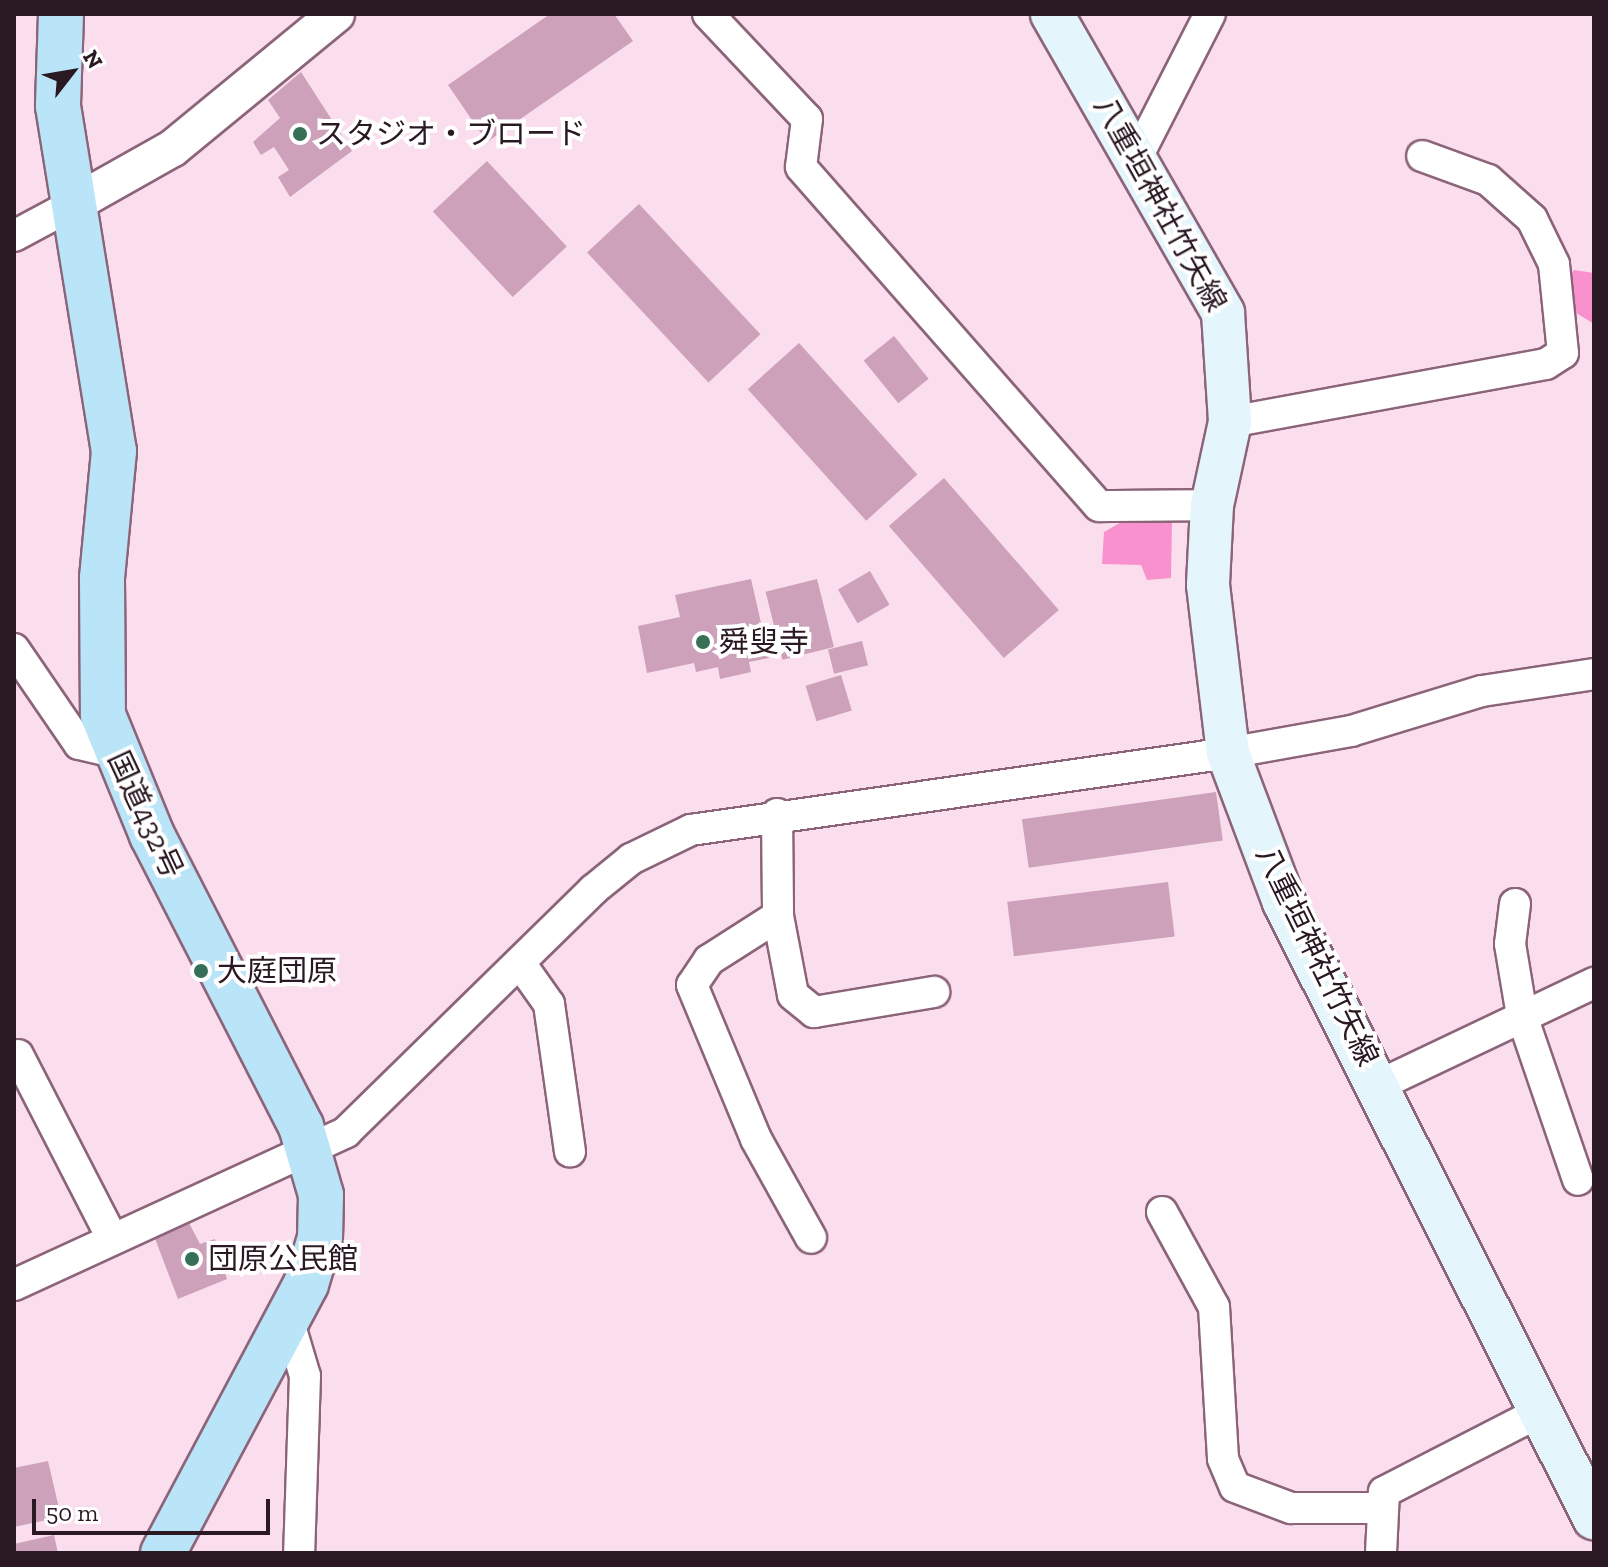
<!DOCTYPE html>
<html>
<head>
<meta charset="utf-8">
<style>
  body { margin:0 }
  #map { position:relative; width:1608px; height:1567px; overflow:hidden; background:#fadeed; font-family:"Zilla Slab","Noto Sans JP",serif }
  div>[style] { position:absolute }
  .green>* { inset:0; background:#f891cd }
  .building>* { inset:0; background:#cda1b9; transform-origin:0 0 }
  .roads { filter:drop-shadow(2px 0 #8c647a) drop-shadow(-2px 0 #8c647a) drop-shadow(0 2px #8c647a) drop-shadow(0 -2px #8c647a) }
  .minor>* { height:30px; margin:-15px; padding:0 15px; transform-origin:15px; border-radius:15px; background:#fff }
  .tertiary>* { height:36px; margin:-18px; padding:0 18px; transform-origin:18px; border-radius:18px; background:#fff }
  .secondary>* { height:42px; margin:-21px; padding:0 21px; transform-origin:21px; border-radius:21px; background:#e5f5fc }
  .trunk>* { height:44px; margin:-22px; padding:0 22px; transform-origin:22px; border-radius:22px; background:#bae4f7 }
  .dots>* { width:22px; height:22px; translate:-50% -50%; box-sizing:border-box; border:4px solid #fff; border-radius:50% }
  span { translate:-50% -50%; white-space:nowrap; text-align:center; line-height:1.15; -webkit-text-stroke:8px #fff; paint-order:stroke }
  .poi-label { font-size:30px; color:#2a1922 }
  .left { translate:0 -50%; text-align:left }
  .street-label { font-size:30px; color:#2a1922 }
  .frame { position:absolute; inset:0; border:16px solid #2a1922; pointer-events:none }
  .north { position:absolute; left:32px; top:32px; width:80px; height:80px; -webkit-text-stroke:6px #fff; paint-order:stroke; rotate:59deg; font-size:22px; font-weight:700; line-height:32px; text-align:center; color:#2a1922 }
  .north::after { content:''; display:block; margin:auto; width:28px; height:36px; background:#2a1922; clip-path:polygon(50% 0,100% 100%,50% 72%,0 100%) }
  .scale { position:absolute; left:32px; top:1499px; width:238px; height:36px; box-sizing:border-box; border:4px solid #2a1922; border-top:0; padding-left:10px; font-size:24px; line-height:28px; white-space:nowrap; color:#2a1922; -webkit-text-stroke:6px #fff; paint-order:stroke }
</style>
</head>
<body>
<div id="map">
  <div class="green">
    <div style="clip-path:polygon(1574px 270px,1594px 273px,1594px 324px,1573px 311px,1566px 278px)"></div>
    <div style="clip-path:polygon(1125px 520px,1172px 520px,1171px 578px,1147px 580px,1141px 565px,1102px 564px,1104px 532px)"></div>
  </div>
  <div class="building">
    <div style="clip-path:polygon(550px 14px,614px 14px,633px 41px,487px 142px,448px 85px)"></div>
    <div style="clip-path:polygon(301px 72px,352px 151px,290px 197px,278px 177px,289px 170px,274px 147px,261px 155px,253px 142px,280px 118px,268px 100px)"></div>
    <div style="left:487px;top:161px;width:117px;height:74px;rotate:47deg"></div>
    <div style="left:639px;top:204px;width:178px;height:71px;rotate:47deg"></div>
    <div style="left:894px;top:336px;width:55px;height:39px;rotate:51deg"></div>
    <div style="left:799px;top:343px;width:177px;height:69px;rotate:48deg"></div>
    <div style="left:944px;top:478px;width:175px;height:73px;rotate:49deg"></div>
    <div style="left:870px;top:571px;width:39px;height:37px;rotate:60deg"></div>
    <div style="clip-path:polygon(751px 579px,769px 658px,749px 662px,751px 672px,720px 679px,718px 667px,696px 672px,694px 663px,647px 673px,638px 626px,680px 617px,675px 595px)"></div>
    <div style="left:817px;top:579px;width:70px;height:53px;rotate:76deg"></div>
    <div style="left:862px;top:641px;width:25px;height:35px;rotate:76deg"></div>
    <div style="left:841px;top:675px;width:37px;height:37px;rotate:73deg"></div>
    <div style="left:1216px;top:792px;width:49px;height:196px;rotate:82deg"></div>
    <div style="left:1168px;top:882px;width:55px;height:162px;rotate:83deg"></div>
    <div style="clip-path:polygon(187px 1219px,200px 1244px,215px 1239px,227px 1279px,178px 1299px,154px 1236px)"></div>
    <div style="clip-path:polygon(48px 1461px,61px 1517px,14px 1527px,14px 1468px)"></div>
    <div style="clip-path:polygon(54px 1535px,58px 1553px,14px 1553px,14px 1544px)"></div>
  </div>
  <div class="roads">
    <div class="minor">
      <div style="left:708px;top:14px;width:144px;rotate:46.7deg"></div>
      <div style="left:807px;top:119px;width:48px;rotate:97.1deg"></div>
      <div style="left:801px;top:167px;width:451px;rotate:48.7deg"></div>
      <div style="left:1099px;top:506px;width:113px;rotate:-0.5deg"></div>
      <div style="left:1137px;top:157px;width:161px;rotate:-63deg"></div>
      <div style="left:14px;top:236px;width:64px;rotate:-28.2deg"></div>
      <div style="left:1230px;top:422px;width:321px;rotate:-10.4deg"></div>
      <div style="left:1546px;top:364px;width:20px;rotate:-33deg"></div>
      <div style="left:1563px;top:353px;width:89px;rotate:-95.8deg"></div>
      <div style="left:1554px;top:264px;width:50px;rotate:-116.1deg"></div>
      <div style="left:1532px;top:219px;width:59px;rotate:-138.4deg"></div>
      <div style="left:1488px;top:180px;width:70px;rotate:-160deg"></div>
      <div style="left:14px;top:649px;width:115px;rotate:55.6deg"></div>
      <div style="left:79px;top:744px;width:36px;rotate:13deg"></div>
      <div style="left:777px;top:814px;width:102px;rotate:89.4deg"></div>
      <div style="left:778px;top:916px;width:80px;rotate:79.2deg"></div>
      <div style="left:793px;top:995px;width:27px;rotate:39deg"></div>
      <div style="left:814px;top:1012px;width:122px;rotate:-9.5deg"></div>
      <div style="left:1515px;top:904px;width:40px;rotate:97.1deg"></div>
      <div style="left:1510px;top:944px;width:73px;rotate:80.5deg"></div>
      <div style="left:1522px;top:1016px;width:173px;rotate:71.1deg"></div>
      <div style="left:778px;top:916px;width:82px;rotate:147.5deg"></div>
      <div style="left:709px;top:960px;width:30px;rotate:124deg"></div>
      <div style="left:692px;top:985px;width:167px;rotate:67.4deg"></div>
      <div style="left:756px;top:1139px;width:113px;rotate:60.9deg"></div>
      <div style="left:520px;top:963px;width:50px;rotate:54.7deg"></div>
      <div style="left:549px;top:1004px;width:149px;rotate:81.9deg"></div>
      <div style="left:18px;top:1055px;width:203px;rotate:62.8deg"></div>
      <div style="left:1379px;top:1085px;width:238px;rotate:-25.4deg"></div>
      <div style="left:1162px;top:1212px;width:108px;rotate:61.3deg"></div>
      <div style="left:1214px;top:1307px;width:152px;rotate:86.6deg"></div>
      <div style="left:1223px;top:1459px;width:30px;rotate:67deg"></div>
      <div style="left:1235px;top:1487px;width:60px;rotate:20.6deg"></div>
      <div style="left:1291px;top:1508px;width:90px"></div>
      <div style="left:14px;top:1285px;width:366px;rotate:-24.7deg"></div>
      <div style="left:346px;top:1132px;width:346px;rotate:-44.4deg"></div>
      <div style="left:593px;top:890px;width:49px;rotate:-39.2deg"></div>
      <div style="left:631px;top:859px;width:67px;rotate:-25.8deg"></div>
      <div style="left:691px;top:830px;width:542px;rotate:-8.16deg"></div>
      <div style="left:1228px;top:753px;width:125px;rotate:-10.1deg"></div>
      <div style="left:1351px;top:731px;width:137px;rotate:-17deg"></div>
      <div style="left:1482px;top:691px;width:113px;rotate:-8.6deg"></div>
      <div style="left:288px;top:1319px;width:59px;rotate:73.4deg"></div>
      <div style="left:305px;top:1376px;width:177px;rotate:91.9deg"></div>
      <div style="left:1381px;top:1553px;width:61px;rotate:-87.2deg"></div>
      <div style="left:1384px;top:1492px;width:171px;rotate:-27.2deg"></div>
    </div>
    <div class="tertiary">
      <div style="left:70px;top:206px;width:118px;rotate:-29.4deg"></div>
      <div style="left:173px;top:148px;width:211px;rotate:-39.4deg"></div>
    </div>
    <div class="secondary">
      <div style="left:1052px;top:14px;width:344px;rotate:60.2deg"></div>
      <div style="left:1223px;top:313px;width:109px;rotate:86.3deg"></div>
      <div style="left:1230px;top:422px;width:85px;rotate:102.2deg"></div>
      <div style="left:1212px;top:505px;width:80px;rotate:92.9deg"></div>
      <div style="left:1208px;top:585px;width:169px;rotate:83.2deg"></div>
      <div style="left:1228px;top:753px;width:159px;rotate:69.4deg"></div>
      <div style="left:1284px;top:902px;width:690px;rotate:63.29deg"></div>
    </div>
    <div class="trunk">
      <div style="left:61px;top:14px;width:92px;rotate:91.9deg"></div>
      <div style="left:58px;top:106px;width:350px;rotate:80.8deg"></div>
      <div style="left:114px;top:451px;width:128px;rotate:95.4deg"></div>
      <div style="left:102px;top:578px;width:137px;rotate:89.6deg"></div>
      <div style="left:103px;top:715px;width:130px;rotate:67.8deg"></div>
      <div style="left:152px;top:835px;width:327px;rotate:62.9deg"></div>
      <div style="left:301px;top:1126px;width:72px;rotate:73.8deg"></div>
      <div style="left:321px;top:1195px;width:43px;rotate:91.3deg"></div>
      <div style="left:320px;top:1238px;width:48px;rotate:106.9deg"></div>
      <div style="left:306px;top:1284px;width:305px;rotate:118deg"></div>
    </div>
  </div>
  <div class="dots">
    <div style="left:300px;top:134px;background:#367058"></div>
    <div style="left:703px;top:642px;background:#367058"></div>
    <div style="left:201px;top:971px;background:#367058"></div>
    <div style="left:192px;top:1259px;background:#367058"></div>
  </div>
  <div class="poi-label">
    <span class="left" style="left:316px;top:134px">スタジオ・ブロード</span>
    <span class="left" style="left:719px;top:642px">舜叟寺</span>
    <span class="left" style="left:217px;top:971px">大庭団原</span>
    <span class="left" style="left:208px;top:1259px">団原公民館</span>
  </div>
  <div class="street-label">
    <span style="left:1160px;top:204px;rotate:61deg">八重垣神社竹矢線</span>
    <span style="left:145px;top:815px;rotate:65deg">国道432号</span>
    <span style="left:1317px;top:956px;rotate:64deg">八重垣神社竹矢線</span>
  </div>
  <div class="frame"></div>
  <div class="north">N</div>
  <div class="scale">50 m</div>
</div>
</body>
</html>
